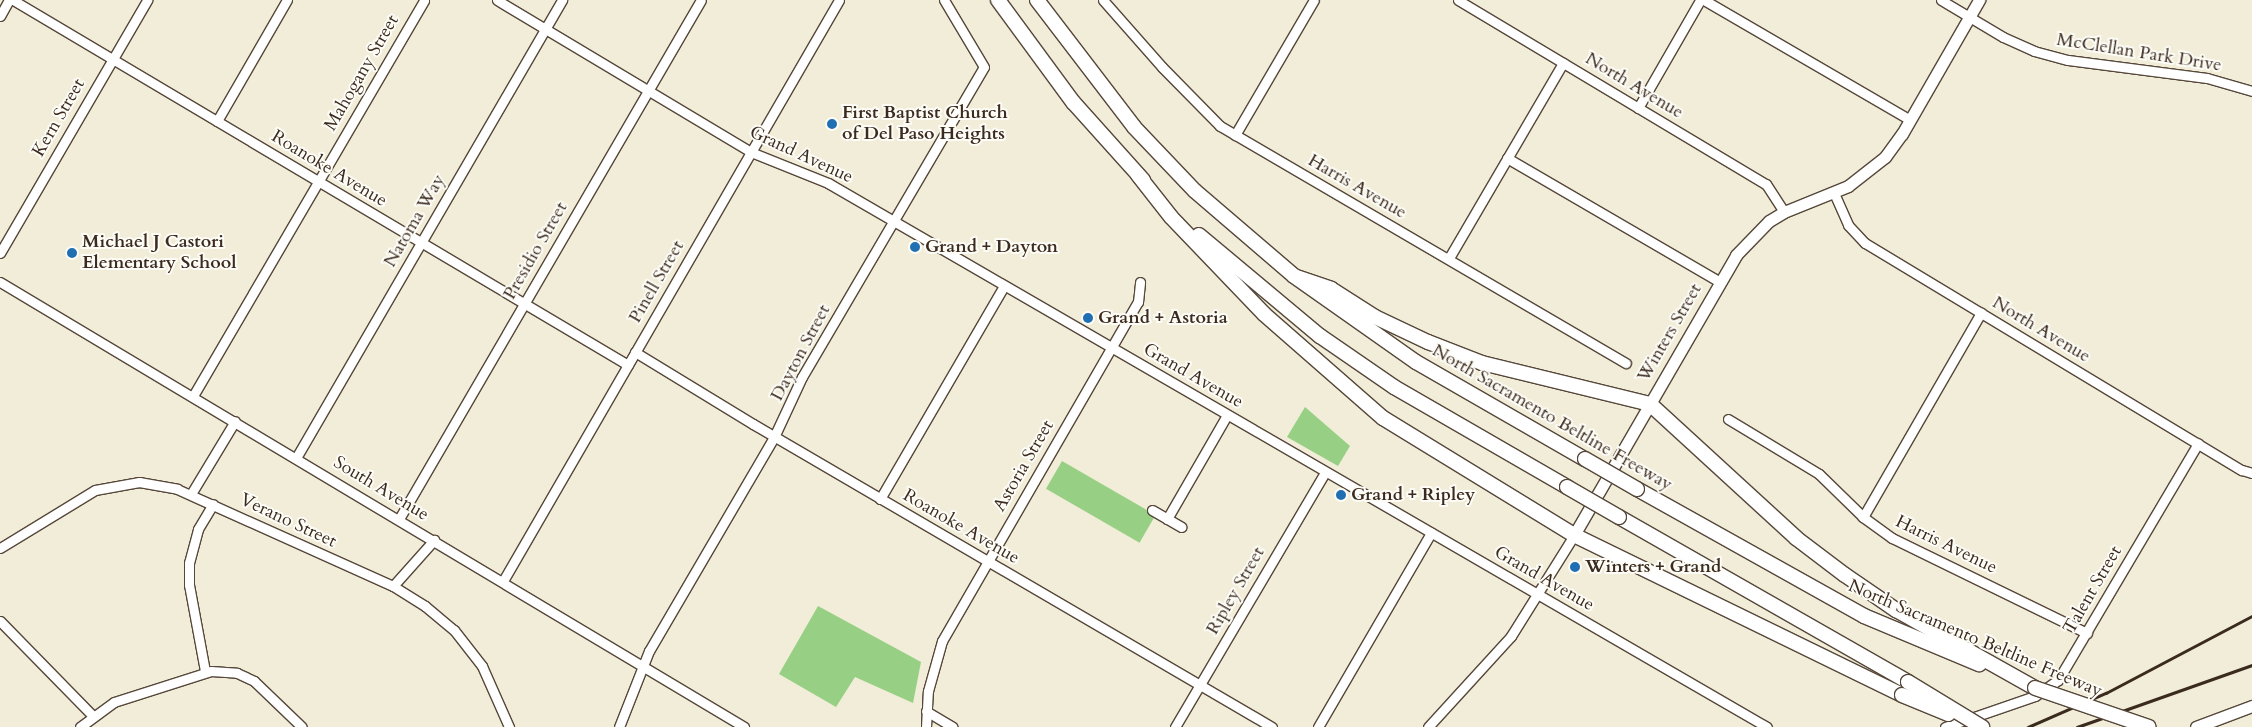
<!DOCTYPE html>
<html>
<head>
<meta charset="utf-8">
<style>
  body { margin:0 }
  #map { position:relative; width:2252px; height:727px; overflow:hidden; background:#f1edd8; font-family:Cardo,serif }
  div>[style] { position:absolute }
  .green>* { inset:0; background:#97d084; transform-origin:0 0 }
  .roads { filter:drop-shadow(1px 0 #56473a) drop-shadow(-1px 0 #56473a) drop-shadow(0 1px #56473a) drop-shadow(0 -1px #56473a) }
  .minor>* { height:9px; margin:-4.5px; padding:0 4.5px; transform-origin:4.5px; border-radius:4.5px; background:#fff }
  .major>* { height:11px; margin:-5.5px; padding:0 5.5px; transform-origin:5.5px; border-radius:5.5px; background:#fff }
  .highway>* { height:14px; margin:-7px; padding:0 7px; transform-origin:7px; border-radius:7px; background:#fff }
  .rail>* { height:2.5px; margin:-1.25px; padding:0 1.25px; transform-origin:1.25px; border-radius:1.25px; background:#3b2a1e }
  .bridges { filter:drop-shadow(1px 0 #56473a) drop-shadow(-1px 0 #56473a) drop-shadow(0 1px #56473a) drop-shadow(0 -1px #56473a) }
  .highway-bridge>* { height:14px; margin:-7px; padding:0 7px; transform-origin:7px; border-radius:7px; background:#fff }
  .dots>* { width:14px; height:14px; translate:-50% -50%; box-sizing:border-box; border:2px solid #fdfcf7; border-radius:50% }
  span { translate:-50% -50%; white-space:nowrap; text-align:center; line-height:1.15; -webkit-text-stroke:4px #fdfcf7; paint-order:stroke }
  .street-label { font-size:18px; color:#3b2a1e }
  .poi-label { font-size:18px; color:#3b2a1e; font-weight:700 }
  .left { translate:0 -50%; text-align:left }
</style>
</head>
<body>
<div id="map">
  <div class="green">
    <div style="clip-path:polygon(1305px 407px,1350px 446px,1338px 466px,1287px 437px)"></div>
    <div style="left:1062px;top:461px;width:108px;height:32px;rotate:30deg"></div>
    <div style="clip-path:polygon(818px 606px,921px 662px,913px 703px,855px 677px,836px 707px,779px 674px)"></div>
  </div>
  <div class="roads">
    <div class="minor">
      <div style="left:13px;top:0;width:715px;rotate:30.69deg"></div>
      <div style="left:497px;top:0;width:296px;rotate:30.9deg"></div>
      <div style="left:751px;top:152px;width:83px;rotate:21.9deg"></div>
      <div style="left:828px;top:183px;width:1085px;rotate:30.09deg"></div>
      <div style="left:1103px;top:0;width:89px;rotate:48.6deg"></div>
      <div style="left:1162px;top:67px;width:83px;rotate:45.5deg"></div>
      <div style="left:1220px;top:126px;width:470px;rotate:30.3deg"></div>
      <div style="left:1458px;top:0;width:359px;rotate:30.9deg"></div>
      <div style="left:1766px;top:184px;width:33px;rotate:57deg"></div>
      <div style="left:1704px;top:0;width:238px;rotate:30.2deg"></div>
      <div style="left:1941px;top:0;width:72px;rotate:30.8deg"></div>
      <div style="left:2003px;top:37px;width:34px;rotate:24deg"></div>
      <div style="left:2034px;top:51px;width:35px;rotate:15deg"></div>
      <div style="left:2068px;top:60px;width:140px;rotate:7.4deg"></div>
      <div style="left:2207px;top:78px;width:47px;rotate:16.1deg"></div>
      <div style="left:0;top:16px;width:18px;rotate:-61deg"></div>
      <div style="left:1638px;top:108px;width:125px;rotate:-60.1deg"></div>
      <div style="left:217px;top:121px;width:140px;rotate:-60deg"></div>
      <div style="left:1235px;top:135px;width:156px;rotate:-59.7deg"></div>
      <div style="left:1507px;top:158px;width:246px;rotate:30.2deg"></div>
      <div style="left:1834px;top:193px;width:35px;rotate:66deg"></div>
      <div style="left:1848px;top:225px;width:25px;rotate:47deg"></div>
      <div style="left:1865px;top:243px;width:440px;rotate:31.1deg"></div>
      <div style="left:2242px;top:470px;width:10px;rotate:17deg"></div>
      <div style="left:0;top:253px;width:293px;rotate:-59.8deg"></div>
      <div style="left:1449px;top:258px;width:226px;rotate:-59.7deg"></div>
      <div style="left:0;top:282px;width:867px;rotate:30.88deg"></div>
      <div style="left:635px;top:352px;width:138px;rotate:31.4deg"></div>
      <div style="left:753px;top:424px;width:601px;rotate:30.28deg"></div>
      <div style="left:193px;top:396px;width:458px;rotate:-59.7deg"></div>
      <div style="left:1728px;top:419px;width:106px;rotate:31.1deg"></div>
      <div style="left:1819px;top:474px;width:62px;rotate:44.3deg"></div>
      <div style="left:1863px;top:517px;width:36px;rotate:36deg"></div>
      <div style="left:1892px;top:538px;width:217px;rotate:26deg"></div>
      <div style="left:296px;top:458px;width:530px;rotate:-59.85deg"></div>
      <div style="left:191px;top:494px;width:85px;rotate:-58.9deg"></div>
      <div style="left:880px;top:499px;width:246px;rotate:-59.8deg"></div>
      <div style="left:1152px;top:510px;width:34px;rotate:30deg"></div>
      <div style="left:1863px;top:517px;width:236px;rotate:-60deg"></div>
      <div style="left:399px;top:519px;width:600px;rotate:-59.81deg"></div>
      <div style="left:1167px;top:519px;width:120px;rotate:-60deg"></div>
      <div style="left:0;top:548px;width:111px;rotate:-31.4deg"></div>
      <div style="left:95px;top:490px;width:45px;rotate:-10.3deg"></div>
      <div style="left:139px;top:482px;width:39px;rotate:10deg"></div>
      <div style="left:177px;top:489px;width:237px;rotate:24.2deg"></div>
      <div style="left:393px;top:586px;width:38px;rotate:32deg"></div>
      <div style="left:425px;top:606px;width:38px;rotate:40deg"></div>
      <div style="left:454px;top:630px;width:46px;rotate:52.1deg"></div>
      <div style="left:482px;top:666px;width:67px;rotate:66.1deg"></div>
      <div style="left:503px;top:581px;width:671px;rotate:-59.96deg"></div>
      <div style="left:393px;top:586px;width:62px;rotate:-48.3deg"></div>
      <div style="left:0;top:621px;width:132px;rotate:45.6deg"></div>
      <div style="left:205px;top:671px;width:87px;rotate:-100.5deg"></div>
      <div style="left:189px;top:585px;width:22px;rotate:-90deg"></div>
      <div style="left:189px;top:563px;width:35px;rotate:-75deg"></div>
      <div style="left:198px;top:529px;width:29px;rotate:-59deg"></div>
      <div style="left:926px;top:711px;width:31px;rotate:31deg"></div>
      <div style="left:80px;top:727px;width:42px;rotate:-36.3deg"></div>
      <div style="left:114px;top:702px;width:102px;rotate:-17.7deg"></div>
      <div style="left:211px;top:671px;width:26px;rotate:4deg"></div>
      <div style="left:237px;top:673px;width:19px;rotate:25deg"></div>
      <div style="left:254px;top:681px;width:66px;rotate:43.8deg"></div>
      <div style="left:619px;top:727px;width:82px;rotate:-68.5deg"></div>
      <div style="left:649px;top:651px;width:248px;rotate:-59.7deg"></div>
      <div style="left:774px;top:437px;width:66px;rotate:-65deg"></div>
      <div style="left:802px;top:377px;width:359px;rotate:-59.6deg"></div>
      <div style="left:984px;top:67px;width:78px;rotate:-120.8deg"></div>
      <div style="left:926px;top:727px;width:36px;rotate:-87deg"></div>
      <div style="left:928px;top:691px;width:52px;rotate:-74.4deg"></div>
      <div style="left:942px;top:641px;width:392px;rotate:-60deg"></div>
      <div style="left:1138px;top:302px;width:20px;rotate:-84deg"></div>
      <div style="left:1175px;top:727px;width:296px;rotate:-59.5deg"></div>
      <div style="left:1318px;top:727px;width:225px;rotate:-59.8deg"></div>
      <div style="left:1428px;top:727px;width:123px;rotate:-47.6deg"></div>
      <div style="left:1511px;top:636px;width:119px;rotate:-58deg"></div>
      <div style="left:1945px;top:727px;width:95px;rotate:-19deg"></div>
      <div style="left:2035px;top:696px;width:28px;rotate:-35deg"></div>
      <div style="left:2058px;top:680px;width:275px;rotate:-59.4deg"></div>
    </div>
    <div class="major">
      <div style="left:1574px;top:535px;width:323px;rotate:-59.9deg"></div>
      <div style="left:1736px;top:255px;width:47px;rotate:-45.9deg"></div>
      <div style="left:1769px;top:221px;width:17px;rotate:-31deg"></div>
      <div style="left:1784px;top:212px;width:69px;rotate:-22.1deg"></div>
      <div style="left:1848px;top:186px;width:47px;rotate:-38.1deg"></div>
      <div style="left:1885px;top:157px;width:29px;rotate:-54deg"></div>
      <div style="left:1902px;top:134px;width:155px;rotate:-60.1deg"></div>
      <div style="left:2196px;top:727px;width:60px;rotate:-20.6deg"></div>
    </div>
    <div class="highway">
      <div style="left:998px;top:0;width:127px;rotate:53.7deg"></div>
      <div style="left:1073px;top:102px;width:105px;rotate:48.1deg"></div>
      <div style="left:1037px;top:0;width:160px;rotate:52.6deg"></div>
      <div style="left:1134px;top:127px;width:88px;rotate:46.4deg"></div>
      <div style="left:1195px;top:191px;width:130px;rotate:40.6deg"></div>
      <div style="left:1294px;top:276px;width:149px;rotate:35.2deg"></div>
      <div style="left:1416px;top:362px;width:195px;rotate:29.9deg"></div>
      <div style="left:1138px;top:175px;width:53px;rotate:51.8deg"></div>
      <div style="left:1171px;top:217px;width:134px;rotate:46.2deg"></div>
      <div style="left:1264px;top:314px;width:158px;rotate:41.2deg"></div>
      <div style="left:1383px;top:418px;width:224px;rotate:31.5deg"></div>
      <div style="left:1574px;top:535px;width:365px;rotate:26deg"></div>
      <div style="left:1199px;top:235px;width:158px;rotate:39.9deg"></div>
      <div style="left:1320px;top:336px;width:90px;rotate:34.6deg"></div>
      <div style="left:1394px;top:387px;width:200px;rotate:30deg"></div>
      <div style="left:1294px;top:276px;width:39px;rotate:19deg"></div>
      <div style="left:1331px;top:289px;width:52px;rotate:32.5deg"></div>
      <div style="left:1375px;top:317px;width:59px;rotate:25.3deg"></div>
      <div style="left:1428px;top:342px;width:58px;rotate:21.3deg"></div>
      <div style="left:1482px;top:363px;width:173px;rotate:13.7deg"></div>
      <div style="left:1650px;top:404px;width:198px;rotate:42.5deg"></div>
      <div style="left:1796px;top:538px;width:61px;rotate:37.1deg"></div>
      <div style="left:1845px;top:575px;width:62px;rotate:34.5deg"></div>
      <div style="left:1896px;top:610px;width:159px;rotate:29.3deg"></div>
      <div style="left:1637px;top:489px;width:260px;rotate:29.2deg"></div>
      <div style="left:1864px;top:616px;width:125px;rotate:22.7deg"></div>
      <div style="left:1619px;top:517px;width:333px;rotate:29.7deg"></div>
    </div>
  </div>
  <div class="rail">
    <div style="left:2028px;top:727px;width:85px;rotate:-23.6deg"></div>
    <div style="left:2106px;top:693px;width:165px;rotate:-27.8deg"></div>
    <div style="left:2077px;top:727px;width:186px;rotate:-19.5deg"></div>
  </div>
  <div class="bridges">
    <div class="highway-bridge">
      <div style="left:1585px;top:459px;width:60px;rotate:30deg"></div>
      <div style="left:1567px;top:487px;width:60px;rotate:30deg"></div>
      <div style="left:1908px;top:682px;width:87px;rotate:31.3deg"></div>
      <div style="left:2035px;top:688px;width:120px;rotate:18.9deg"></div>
      <div style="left:1902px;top:695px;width:50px;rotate:22.4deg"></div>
    </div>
  </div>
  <div class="dots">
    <div style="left:832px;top:124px;background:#1f6fb2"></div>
    <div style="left:915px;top:247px;background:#1f6fb2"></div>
    <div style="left:72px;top:253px;background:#1f6fb2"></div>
    <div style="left:1088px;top:318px;background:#1f6fb2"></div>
    <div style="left:1341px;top:495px;background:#1f6fb2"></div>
    <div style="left:1575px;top:567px;background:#1f6fb2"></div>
  </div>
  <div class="street-label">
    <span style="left:2139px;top:53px;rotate:9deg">McClellan Park Drive</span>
    <span style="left:362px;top:73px;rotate:-60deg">Mahogany Street</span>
    <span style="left:1634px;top:86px;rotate:31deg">North Avenue</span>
    <span style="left:59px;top:118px;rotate:-60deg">Kern Street</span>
    <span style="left:801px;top:155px;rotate:25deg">Grand Avenue</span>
    <span style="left:329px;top:169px;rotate:31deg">Roanoke Avenue</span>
    <span style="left:1357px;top:187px;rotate:30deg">Harris Avenue</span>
    <span style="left:415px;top:221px;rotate:-60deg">Natoma Way</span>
    <span style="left:536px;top:251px;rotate:-60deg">Presidio Street</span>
    <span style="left:657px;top:282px;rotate:-60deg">Pinell Street</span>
    <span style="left:2041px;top:330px;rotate:31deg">North Avenue</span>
    <span style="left:1670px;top:333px;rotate:-60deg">Winters Street</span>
    <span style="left:801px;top:353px;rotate:-62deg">Dayton Street</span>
    <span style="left:1193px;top:376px;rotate:30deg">Grand Avenue</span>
    <span style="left:1552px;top:418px;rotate:30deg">North Sacramento Beltline Freeway</span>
    <span style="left:1024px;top:466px;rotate:-60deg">Astoria Street</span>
    <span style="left:381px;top:489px;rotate:31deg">South Avenue</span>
    <span style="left:288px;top:521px;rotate:25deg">Verano Street</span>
    <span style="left:961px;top:527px;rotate:30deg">Roanoke Avenue</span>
    <span style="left:1946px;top:545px;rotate:26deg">Harris Avenue</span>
    <span style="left:1544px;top:579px;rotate:30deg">Grand Avenue</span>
    <span style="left:2093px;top:590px;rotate:-60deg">Talent Street</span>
    <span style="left:1236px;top:591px;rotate:-60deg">Ripley Street</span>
    <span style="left:1975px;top:639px;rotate:23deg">North Sacramento Beltline Freeway</span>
  </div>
  <div class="poi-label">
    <span class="left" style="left:842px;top:124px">First Baptist Church<br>of Del Paso Heights</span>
    <span class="left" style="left:82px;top:253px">Michael J Castori<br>Elementary School</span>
    <span class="left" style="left:925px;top:247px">Grand + Dayton</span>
    <span class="left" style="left:1098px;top:318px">Grand + Astoria</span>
    <span class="left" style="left:1351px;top:495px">Grand + Ripley</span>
    <span class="left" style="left:1585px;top:567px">Winters + Grand</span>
  </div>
</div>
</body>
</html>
